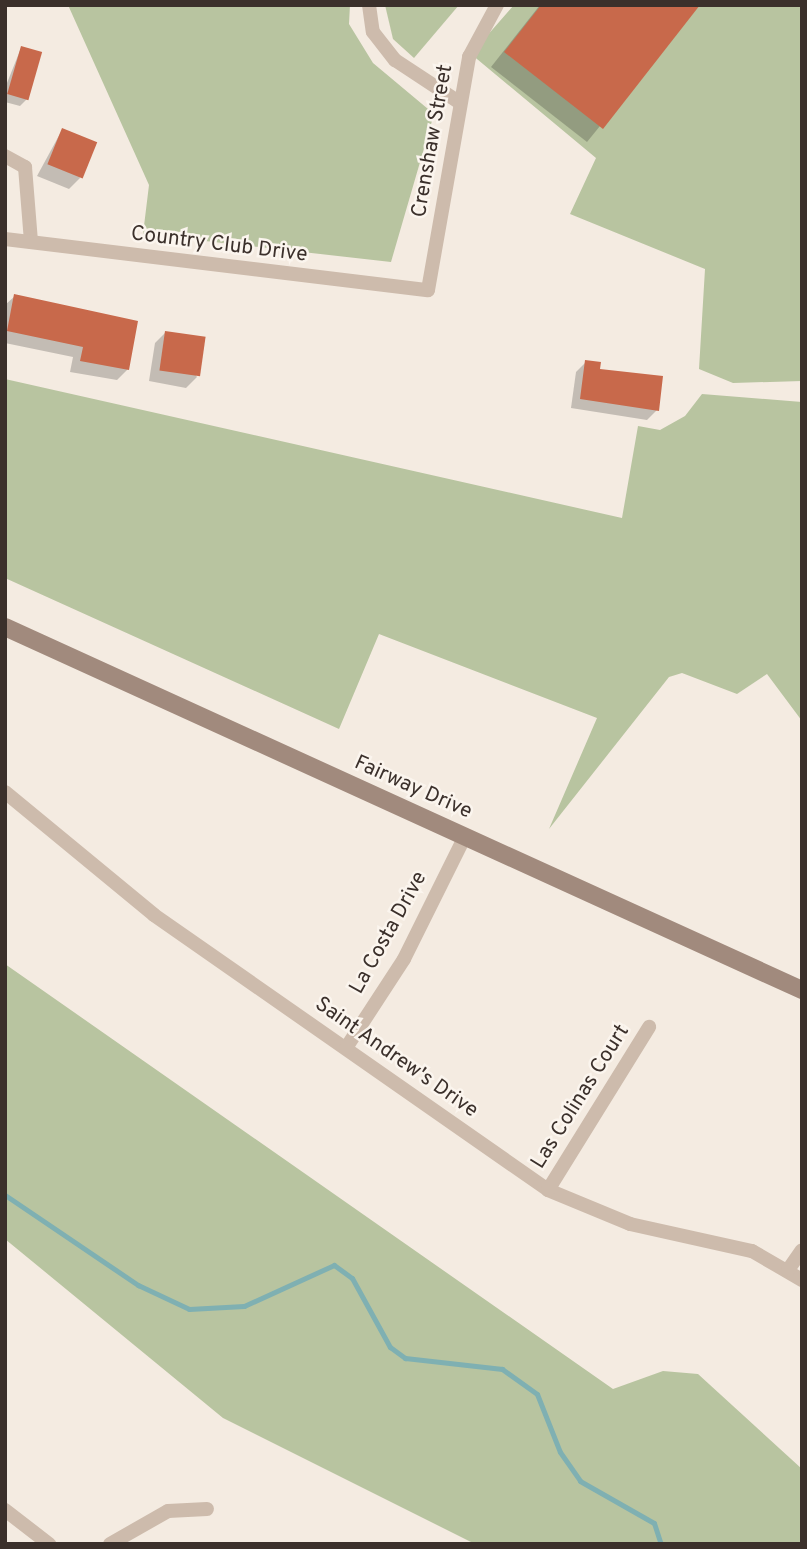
<!DOCTYPE html>
<html>
<head>
<meta charset="utf-8">
<style>
  body { margin:0 }
  #map { position:relative; width:807px; height:1549px; overflow:hidden; background:#f4ebe1; font-family:Overpass,sans-serif }
  div>[style] { position:absolute }
  .green>* { inset:0; background:#b8c4a0 }
  .shadow>* { inset:0; background:#0003 }
  .stream>* { height:5px; margin:-2.5px; padding:0 2.5px; transform-origin:2.5px; border-radius:2.5px; background:#7fb0b2 }
  .building>* { inset:0; background:#c8694b; transform-origin:0 0 }
  .minor>* { height:14px; margin:-7px; padding:0 7px; transform-origin:7px; border-radius:7px; background:#cdbbac }
  .secondary>* { height:18px; margin:-9px; padding:0 9px; transform-origin:9px; border-radius:9px; background:#a18a7d }
  span { translate:-50% -50%; white-space:nowrap; text-align:center; line-height:1.15; -webkit-text-stroke:5px #fbf5ee; paint-order:stroke }
  .street-label { font-size:21px; color:#3b302b }
  .frame { position:absolute; inset:0; border:7px solid #3b302b; pointer-events:none }
</style>
</head>
<body>
<div id="map">
  <div class="green">
    <div style="clip-path:polygon(68px 5px,350px 5px,349px 24px,373px 63px,434px 114px,391px 262px,143px 234px,149px 185px)"></div>
    <div style="clip-path:polygon(385px 5px,459px 5px,414px 58px,393px 39px)"></div>
    <div style="clip-path:polygon(514px 5px,802px 5px,802px 381px,733px 383px,699px 369px,705px 269px,570px 214px,596px 158px,471px 54px)"></div>
    <div style="clip-path:polygon(5px 379px,622px 518px,638px 426px,660px 430px,685px 416px,702px 394px,802px 402px,802px 721px,767px 674px,737px 694px,682px 673px,669px 677px,549px 829px,597px 718px,379px 634px,339px 729px,5px 578px)"></div>
    <div style="clip-path:polygon(5px 964px,613px 1389px,663px 1371px,698px 1374px,802px 1469px,802px 1544px,475px 1544px,223px 1418px,5px 1239px)"></div>
  </div>
  <div class="shadow">
    <div style="clip-path:polygon(540px 5px,698px 5px,587px 142px,491px 67px)"></div>
    <div style="clip-path:polygon(21px 48px,27px 99px,20px 106px,5px 102px,5px 88px)"></div>
    <div style="clip-path:polygon(62px 130px,80px 178px,69px 189px,37px 176px)"></div>
    <div style="clip-path:polygon(15px 296px,128px 369px,117px 380px,70px 372px,73px 357px,5px 343px,5px 305px)"></div>
    <div style="clip-path:polygon(166px 332px,197px 377px,186px 388px,149px 381px,155px 343px)"></div>
    <div style="clip-path:polygon(586px 362px,598px 370px,657px 410px,647px 420px,571px 408px,576px 372px)"></div>
  </div>
  <div class="stream">
    <div style="left:5px;top:1195px;width:161px;rotate:34.1deg"></div>
    <div style="left:138px;top:1285px;width:56px;rotate:25.2deg"></div>
    <div style="left:189px;top:1309px;width:55px;rotate:-3.1deg"></div>
    <div style="left:244px;top:1306px;width:99px;rotate:-24.5deg"></div>
    <div style="left:334px;top:1265px;width:22px;rotate:36deg"></div>
    <div style="left:352px;top:1278px;width:79px;rotate:61.2deg"></div>
    <div style="left:390px;top:1347px;width:19px;rotate:36deg"></div>
    <div style="left:405px;top:1358px;width:98px;rotate:6.5deg"></div>
    <div style="left:502px;top:1369px;width:43px;rotate:35.5deg"></div>
    <div style="left:537px;top:1394px;width:62px;rotate:68.4deg"></div>
    <div style="left:560px;top:1452px;width:35px;rotate:55deg"></div>
    <div style="left:580px;top:1481px;width:85px;rotate:29.6deg"></div>
    <div style="left:654px;top:1523px;width:22px;rotate:72deg"></div>
  </div>
  <div class="building">
    <div style="clip-path:polygon(541px 5px,700px 5px,603px 129px,504px 52px)"></div>
    <div style="left:21px;top:46px;width:22px;height:50px;rotate:16deg"></div>
    <div style="left:62px;top:128px;width:38px;height:39px;rotate:22deg"></div>
    <div style="clip-path:polygon(14px 294px,138px 321px,129px 370px,80px 361px,83px 347px,7px 331px)"></div>
    <div style="left:165px;top:331px;width:41px;height:40px;rotate:8deg"></div>
    <div style="clip-path:polygon(585px 360px,601px 362px,600px 369px,663px 376px,659px 411px,580px 399px)"></div>
  </div>
  <div class="minor">
    <div style="left:369px;top:5px;width:27px;rotate:82deg"></div>
    <div style="left:373px;top:32px;width:36px;rotate:52deg"></div>
    <div style="left:395px;top:60px;width:77px;rotate:33.3deg"></div>
    <div style="left:5px;top:156px;width:23px;rotate:29deg"></div>
    <div style="left:25px;top:167px;width:75px;rotate:85.4deg"></div>
    <div style="left:5px;top:239px;width:426px;rotate:6.9deg"></div>
    <div style="left:428px;top:290px;width:237px;rotate:-80deg"></div>
    <div style="left:469px;top:57px;width:59px;rotate:-61.7deg"></div>
    <div style="left:5px;top:792px;width:193px;rotate:39.5deg"></div>
    <div style="left:154px;top:915px;width:480px;rotate:34.9deg"></div>
    <div style="left:548px;top:1190px;width:89px;rotate:22.5deg"></div>
    <div style="left:630px;top:1224px;width:125px;rotate:12.5deg"></div>
    <div style="left:752px;top:1251px;width:58px;rotate:30.1deg"></div>
    <div style="left:346px;top:1048px;width:106px;rotate:-56.9deg"></div>
    <div style="left:404px;top:959px;width:137px;rotate:-63.6deg"></div>
    <div style="left:548px;top:1190px;width:192px;rotate:-58.2deg"></div>
    <div style="left:788px;top:1270px;width:24px;rotate:-55deg"></div>
    <div style="left:5px;top:1510px;width:56px;rotate:37.7deg"></div>
    <div style="left:110px;top:1544px;width:67px;rotate:-29.6deg"></div>
    <div style="left:168px;top:1511px;width:39px;rotate:-3deg"></div>
  </div>
  <div class="secondary">
    <div style="left:5px;top:627px;width:876px;rotate:24.49deg"></div>
  </div>
  <div class="street-label">
    <span style="left:433px;top:141px;rotate:-80deg">Crenshaw Street</span>
    <span style="left:219px;top:245px;rotate:7deg">Country Club Drive</span>
    <span style="left:413px;top:788px;rotate:24deg">Fairway Drive</span>
    <span style="left:389px;top:933px;rotate:-61deg">La Costa Drive</span>
    <span style="left:396px;top:1058px;rotate:35deg">Saint Andrew's Drive</span>
    <span style="left:581px;top:1097px;rotate:-58deg">Las Colinas Court</span>
  </div>
  <div class="frame"></div>
</div>
</body>
</html>
